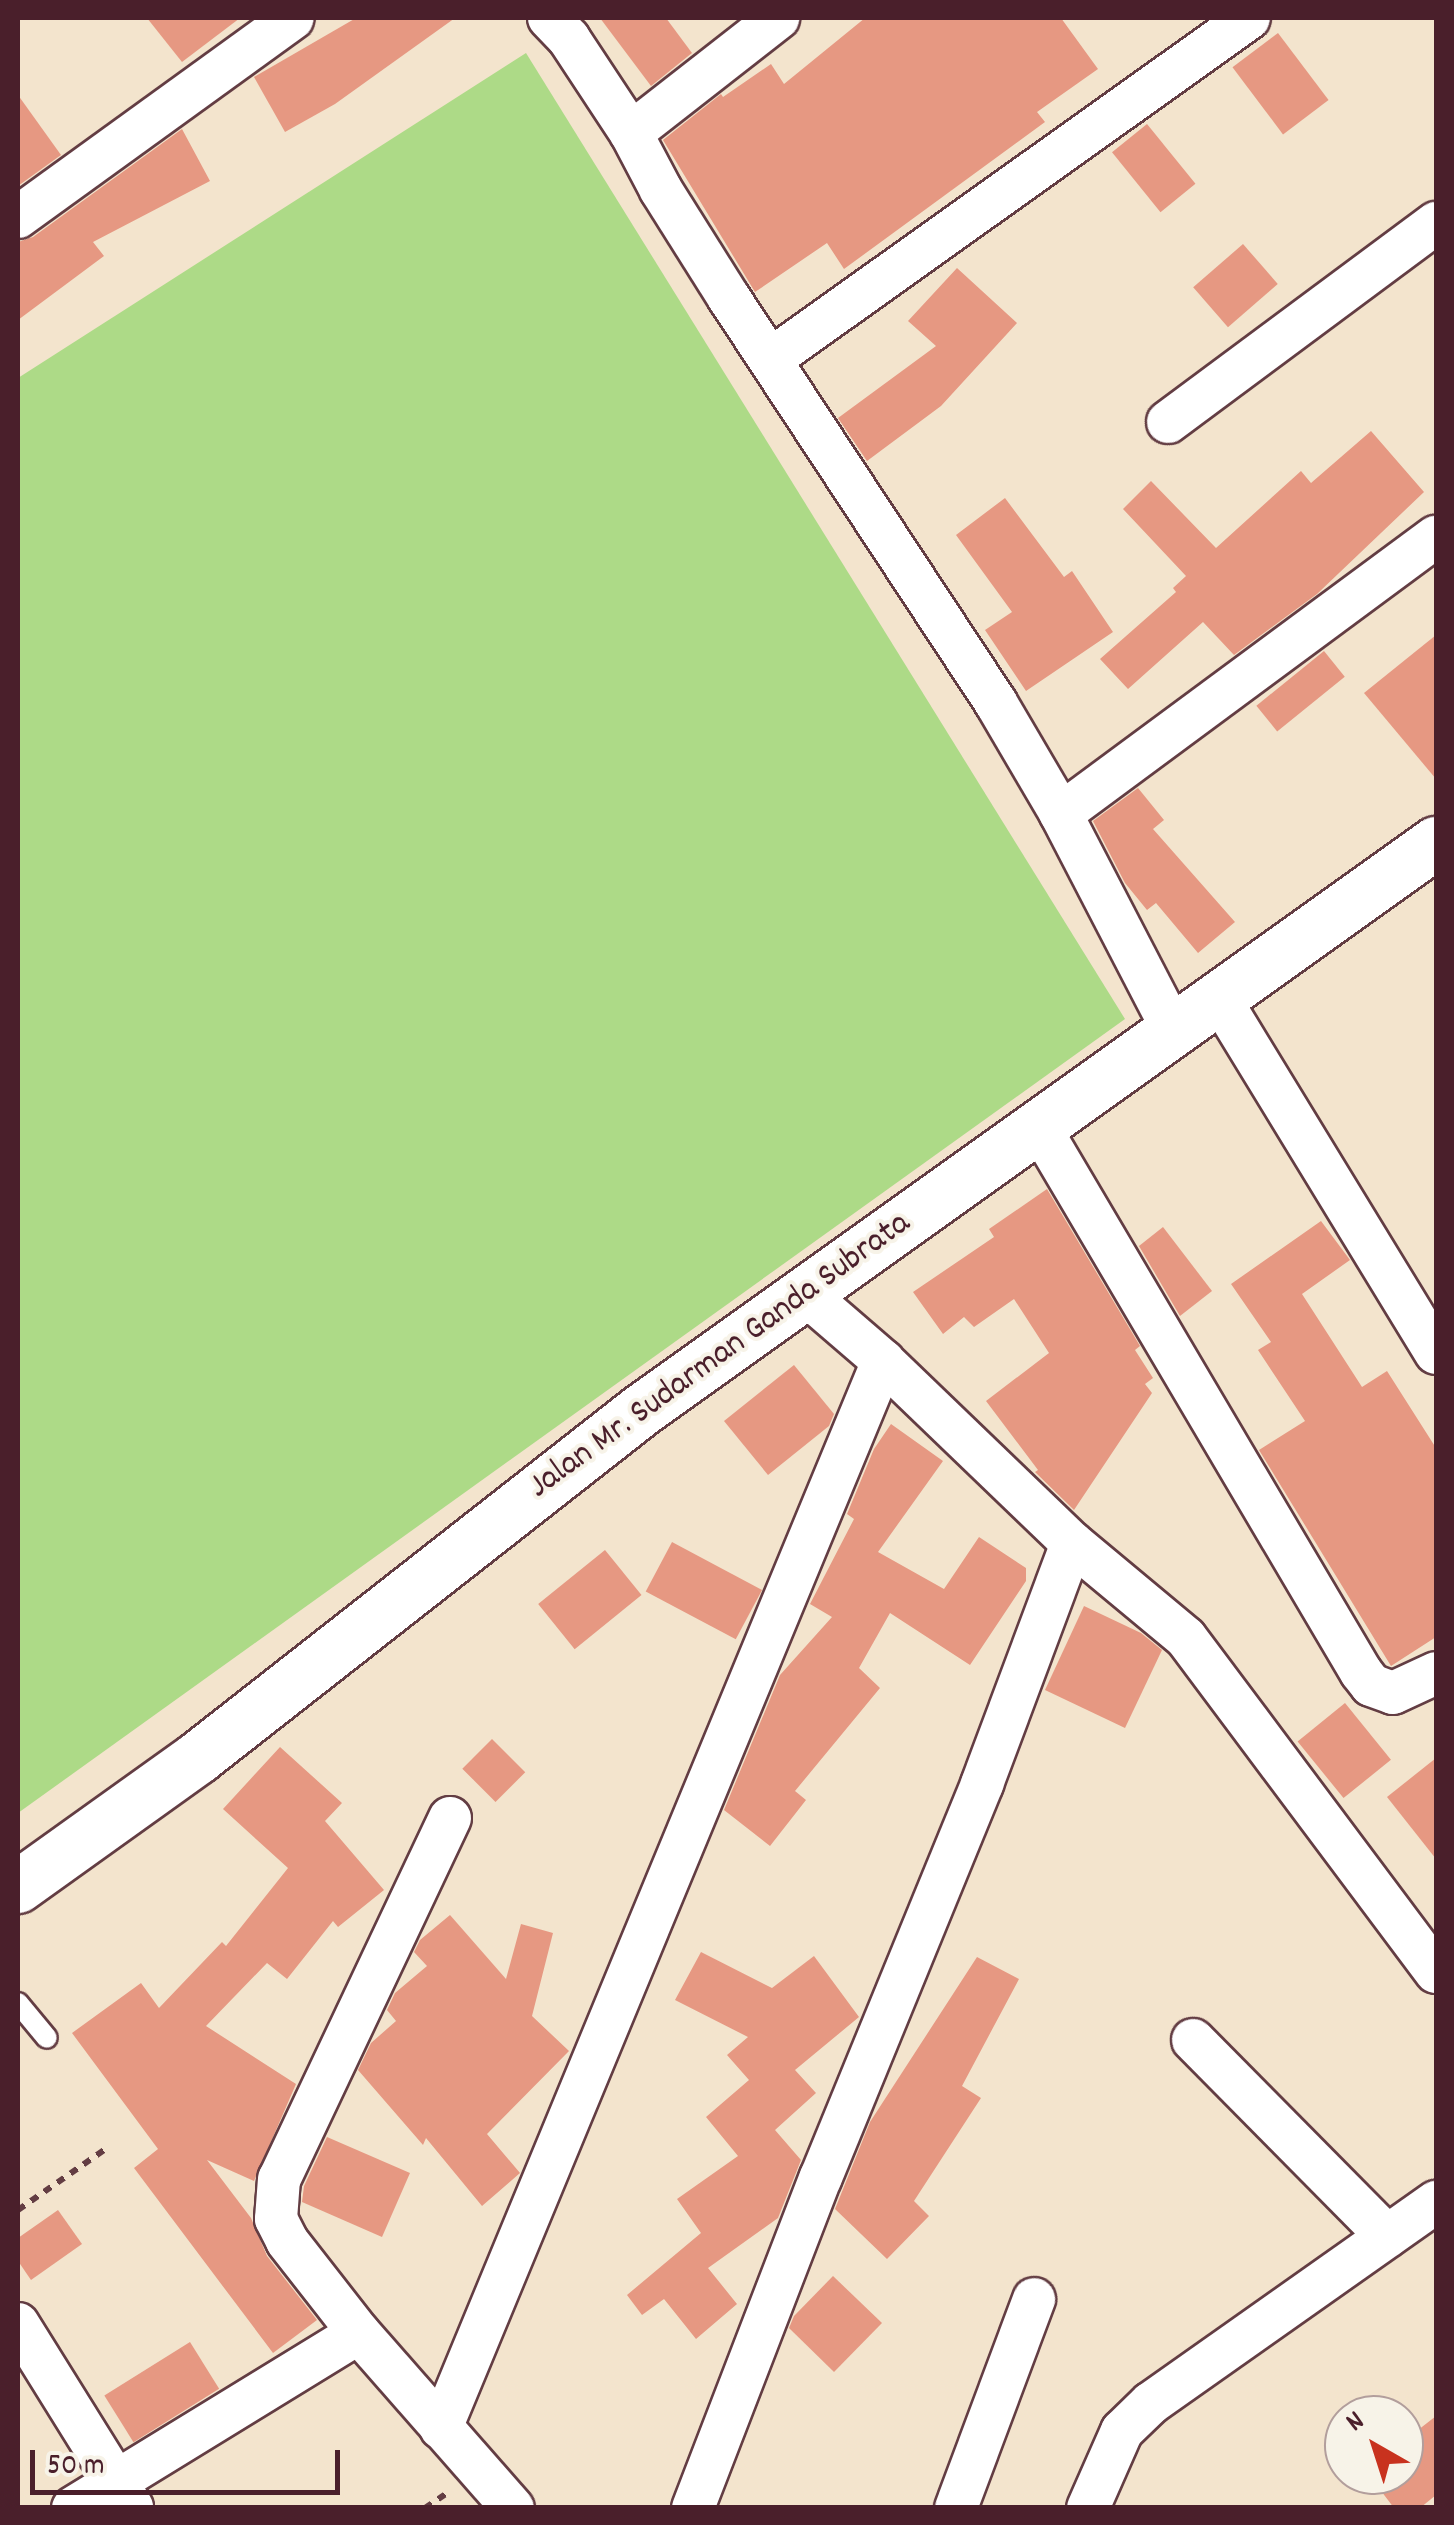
<!DOCTYPE html>
<html>
<head>
<meta charset="utf-8">
<style>
  body { margin:0 }
  #map { position:relative; width:1454px; height:2525px; overflow:hidden; background:#f3e4cd; font-family:Dekko,sans-serif }
  div>[style] { position:absolute }
  .green>* { inset:0; background:#adda87 }
  .building>* { inset:0; background:#e69882; transform-origin:0 0 }
  .path>* { height:6px; margin-top:-3px; transform-origin:0; background:repeating-linear-gradient(90deg,#633d43 0 8px,transparent 0 16px) }
  .roads { filter:drop-shadow(2px 0 #633d43) drop-shadow(-2px 0 #633d43) drop-shadow(0 2px #633d43) drop-shadow(0 -2px #633d43) }
  .service>* { height:20px; margin:-10px; padding:0 10px; transform-origin:10px; border-radius:10px; background:#fff }
  .minor>* { height:42px; margin:-21px; padding:0 21px; transform-origin:21px; border-radius:21px; background:#fff }
  .tertiary>* { height:52px; margin:-26px; padding:0 26px; transform-origin:26px; border-radius:26px; background:#fff }
  span { translate:-50% -50%; white-space:nowrap; text-align:center; line-height:1.15; -webkit-text-stroke:8px #f7f3e8; paint-order:stroke }
  .street-label { font-size:35px; color:#4a1f2b }
  .frame { position:absolute; inset:0; border:20px solid #4a1f2b; pointer-events:none }
  .north { position:absolute; left:1324px; top:2395px; width:100px; height:100px; box-sizing:border-box; background:#f7f3e8; border:2px solid #b29e9c; border-radius:50%; rotate:321deg; font-size:28px; font-weight:700; line-height:40px; text-align:center; color:#4a1f2b }
  .north::after { content:''; display:block; margin:auto; width:35px; height:45px; background:#c8321e; clip-path:polygon(50% 0,100% 100%,50% 72%,0 100%) }
  .scale { position:absolute; left:30px; top:2450px; width:310px; height:45px; box-sizing:border-box; border:5px solid #4a1f2b; border-top:0; padding-left:12px; font-size:30px; line-height:35px; white-space:nowrap; color:#4a1f2b; -webkit-text-stroke:8px #f7f3e8; paint-order:stroke }
</style>
</head>
<body>
<div id="map">
  <div class="green">
    <div style="clip-path:polygon(526px 53px,1125px 1019px,18px 1813px,18px 378px)"></div>
  </div>
  <div class="building">
    <div style="clip-path:polygon(147px 18px,240px 18px,182px 62px)"></div>
    <div style="clip-path:polygon(356px 18px,455px 18px,335px 104px,285px 132px,254px 77px)"></div>
    <div style="clip-path:polygon(600px 18px,666px 18px,692px 53px,651px 86px)"></div>
    <div style="clip-path:polygon(865px 18px,1061px 18px,1098px 69px,1037px 112px,1045px 122px,844px 269px,827px 243px,755px 292px,663px 140px,721px 94px,723px 97px,771px 64px,784px 84px)"></div>
    <div style="left:1278px;top:33px;width:84px;height:57px;rotate:53deg"></div>
    <div style="clip-path:polygon(18px 95px,61px 155px,18px 186px)"></div>
    <div style="left:1147px;top:124px;width:77px;height:45px;rotate:51deg"></div>
    <div style="clip-path:polygon(182px 129px,210px 181px,93px 242px,104px 256px,18px 320px,18px 242px,33px 237px)"></div>
    <div style="left:1243px;top:244px;width:53px;height:66px;rotate:49deg"></div>
    <div style="clip-path:polygon(957px 268px,1017px 323px,941px 406px,867px 461px,838px 418px,936px 346px,908px 321px)"></div>
    <div style="clip-path:polygon(1371px 431px,1424px 492px,1317px 594px,1234px 655px,1203px 622px,1128px 689px,1100px 659px,1176px 592px,1173px 588px,1186px 576px,1123px 509px,1151px 481px,1216px 548px,1301px 471px,1311px 483px)"></div>
    <div style="clip-path:polygon(1005px 498px,1064px 577px,1072px 571px,1113px 632px,1026px 691px,985px 630px,1012px 612px,956px 535px)"></div>
    <div style="clip-path:polygon(1436px 635px,1436px 779px,1364px 693px)"></div>
    <div style="left:1324px;top:651px;width:33px;height:87px;rotate:51deg"></div>
    <div style="clip-path:polygon(1138px 788px,1164px 820px,1153px 829px,1235px 922px,1198px 953px,1156px 903px,1147px 910px,1125px 883px,1093px 821px)"></div>
    <div style="clip-path:polygon(1047px 1189px,1140px 1346px,1135px 1350px,1153px 1378px,1145px 1384px,1152px 1393px,1074px 1510px,1035px 1472px,1038px 1470px,986px 1401px,1049px 1353px,1014px 1299px,974px 1327px,964px 1317px,943px 1334px,913px 1292px,994px 1237px,989px 1229px)"></div>
    <div style="clip-path:polygon(1321px 1221px,1350px 1260px,1302px 1294px,1362px 1387px,1387px 1371px,1436px 1448px,1436px 1637px,1391px 1666px,1259px 1450px,1305px 1421px,1258px 1350px,1271px 1342px,1231px 1284px)"></div>
    <div style="clip-path:polygon(1163px 1227px,1212px 1291px,1180px 1316px,1139px 1246px)"></div>
    <div style="clip-path:polygon(794px 1365px,834px 1414px,829px 1426px,768px 1475px,724px 1421px)"></div>
    <div style="clip-path:polygon(891px 1424px,943px 1461px,878px 1552px,944px 1589px,979px 1537px,1026px 1568px,1026px 1581px,970px 1665px,890px 1613px,859px 1668px,880px 1688px,795px 1791px,806px 1800px,770px 1846px,724px 1810px,780px 1675px,832px 1617px,810px 1604px,854px 1519px,847px 1514px,874px 1449px)"></div>
    <div style="left:672px;top:1542px;width:102px;height:56px;rotate:28deg"></div>
    <div style="left:605px;top:1550px;width:58px;height:86px;rotate:51deg"></div>
    <div style="clip-path:polygon(1084px 1606px,1141px 1633px,1162px 1650px,1125px 1728px,1045px 1690px)"></div>
    <div style="left:1345px;top:1703px;width:73px;height:61px;rotate:51deg"></div>
    <div style="left:492px;top:1739px;width:47px;height:42px;rotate:45deg"></div>
    <div style="clip-path:polygon(280px 1747px,342px 1803px,325px 1821px,384px 1890px,338px 1927px,333px 1921px,287px 1979px,267px 1963px,206px 2026px,296px 2084px,254px 2181px,207px 2160px,251px 2218px,267px 2256px,317px 2320px,273px 2353px,134px 2168px,158px 2149px,72px 2033px,141px 1983px,159px 2008px,222px 1942px,226px 1946px,288px 1868px,223px 1809px)"></div>
    <div style="clip-path:polygon(1436px 1758px,1436px 1859px,1387px 1797px)"></div>
    <div style="clip-path:polygon(450px 1915px,506px 1979px,521px 1924px,553px 1933px,532px 2016px,569px 2051px,487px 2134px,520px 2173px,482px 2206px,426px 2138px,423px 2145px,358px 2070px,371px 2043px,396px 2021px,387px 2010px,395px 1993px,427px 1966px,414px 1952px,420px 1940px)"></div>
    <div style="clip-path:polygon(701px 1952px,772px 1988px,814px 1956px,859px 2017px,795px 2070px,816px 2093px,775px 2130px,801px 2160px,778px 2218px,708px 2268px,737px 2304px,696px 2339px,664px 2299px,642px 2315px,627px 2295px,701px 2233px,677px 2199px,738px 2156px,706px 2117px,749px 2080px,727px 2055px,748px 2037px,675px 2000px)"></div>
    <div style="clip-path:polygon(977px 1957px,1019px 1979px,962px 2086px,981px 2098px,914px 2201px,929px 2216px,887px 2259px,835px 2209px,870px 2122px)"></div>
    <div style="clip-path:polygon(327px 2137px,410px 2173px,382px 2237px,302px 2202px,304px 2186px)"></div>
    <div style="clip-path:polygon(58px 2210px,82px 2244px,31px 2280px,18px 2261px,18px 2238px)"></div>
    <div style="clip-path:polygon(833px 2276px,882px 2323px,834px 2372px,789px 2328px,794px 2316px)"></div>
    <div style="left:190px;top:2342px;width:55px;height:101px;rotate:58deg"></div>
    <div style="clip-path:polygon(1436px 2416px,1436px 2495px,1420px 2508px,1394px 2508px,1369px 2475px,1404px 2475px,1404px 2441px)"></div>
  </div>
  <div class="path">
    <div style="left:18px;top:2210px;width:108px;rotate:-34.9deg"></div>
    <div style="left:425px;top:2508px;width:29px;rotate:-34deg"></div>
  </div>
  <div class="roads">
    <div class="service">
      <div style="left:18px;top:2003px;width:45px;rotate:50.4deg"></div>
    </div>
    <div class="minor">
      <div style="left:549px;top:18px;width:29px;rotate:46deg"></div>
      <div style="left:569px;top:39px;width:113px;rotate:56.6deg"></div>
      <div style="left:631px;top:133px;width:64px;rotate:62.2deg"></div>
      <div style="left:661px;top:190px;width:128px;rotate:57.8deg"></div>
      <div style="left:729px;top:298px;width:485px;rotate:56.6deg"></div>
      <div style="left:996px;top:703px;width:129px;rotate:59.6deg"></div>
      <div style="left:1061px;top:814px;width:241px;rotate:62.6deg"></div>
      <div style="left:631px;top:133px;width:187px;rotate:-38deg"></div>
      <div style="left:18px;top:217px;width:339px;rotate:-35.9deg"></div>
      <div style="left:771px;top:359px;width:587px;rotate:-35.5deg"></div>
      <div style="left:1168px;top:422px;width:334px;rotate:-36.6deg"></div>
      <div style="left:1061px;top:814px;width:466px;rotate:-36.5deg"></div>
      <div style="left:1218px;top:996px;width:418px;rotate:58.6deg"></div>
      <div style="left:1038px;top:1125px;width:635px;rotate:59.44deg"></div>
      <div style="left:1361px;top:1672px;width:16px;rotate:52deg"></div>
      <div style="left:1371px;top:1685px;width:23px;rotate:20deg"></div>
      <div style="left:1393px;top:1693px;width:47px;rotate:-24.9deg"></div>
      <div style="left:1072px;top:1543px;width:148px;rotate:39.8deg"></div>
      <div style="left:1186px;top:1638px;width:417px;rotate:53.2deg"></div>
      <div style="left:450px;top:1818px;width:399px;rotate:115.3deg"></div>
      <div style="left:279px;top:2179px;width:40px;rotate:94.3deg"></div>
      <div style="left:276px;top:2219px;width:25px;rotate:63deg"></div>
      <div style="left:287px;top:2241px;width:117px;rotate:52deg"></div>
      <div style="left:359px;top:2333px;width:233px;rotate:48.7deg"></div>
      <div style="left:1193px;top:2040px;width:276px;rotate:45.3deg"></div>
      <div style="left:18px;top:2324px;width:216px;rotate:58.1deg"></div>
      <div style="left:441px;top:2428px;width:1155px;rotate:-67.5deg"></div>
      <div style="left:73px;top:2508px;width:335px;rotate:-31.5deg"></div>
      <div style="left:693px;top:2508px;width:355px;rotate:-68.9deg"></div>
      <div style="left:821px;top:2177px;width:425px;rotate:-67.7deg"></div>
      <div style="left:982px;top:1784px;width:257px;rotate:-69.5deg"></div>
      <div style="left:1072px;top:1543px;width:262px;rotate:-136.1deg"></div>
      <div style="left:883px;top:1361px;width:106px;rotate:-139.2deg"></div>
      <div style="left:956px;top:2508px;width:223px;rotate:-69.5deg"></div>
      <div style="left:1088px;top:2508px;width:84px;rotate:-66.2deg"></div>
      <div style="left:1122px;top:2431px;width:40px;rotate:-44deg"></div>
      <div style="left:1151px;top:2403px;width:349px;rotate:-35.2deg"></div>
    </div>
    <div class="tertiary">
      <div style="left:18px;top:1887px;width:221px;rotate:-35.6deg"></div>
      <div style="left:198px;top:1758px;width:564px;rotate:-38.09deg"></div>
      <div style="left:642px;top:1410px;width:976px;rotate:-35.53deg"></div>
    </div>
  </div>
  <div class="street-label">
    <span style="left:720px;top:1356px;rotate:-36deg">Jalan Mr. Sudarman Ganda Subrata</span>
  </div>
  <div class="frame"></div>
  <div class="north">N</div>
  <div class="scale">50 m</div>
</div>
</body>
</html>
